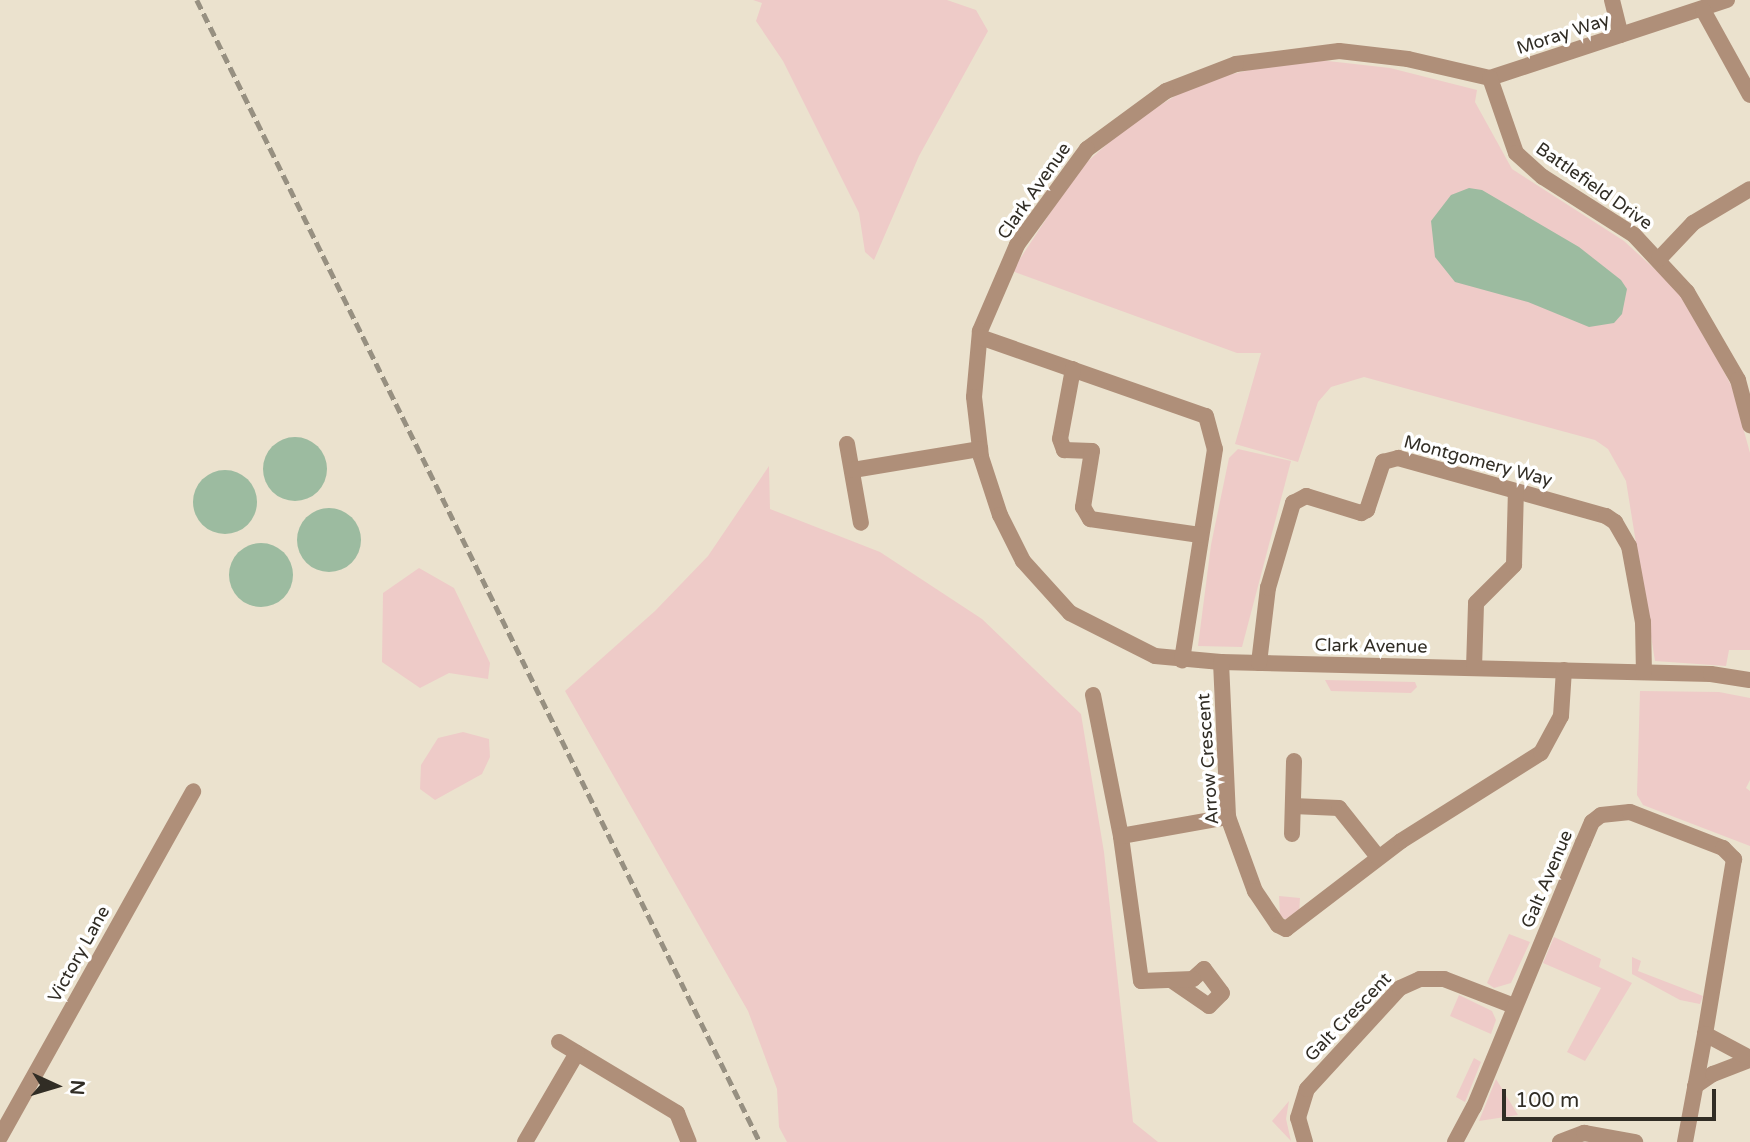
<!DOCTYPE html>
<html>
<head>
<meta charset="utf-8">
<style>
  body { margin:0 }
  #map { position:relative; width:1750px; height:1142px; overflow:hidden; background:#ebe2ce; font-family:"Varela Round",sans-serif }
  div>[style] { position:absolute }
  .green>* { inset:0; background:#eecbc8 }
  .water>* { inset:0; background:#9cbba0 }
  .round { border-radius:50% }
  .minor>* { height:16px; margin:-8px; padding:0 8px; transform-origin:8px; border-radius:8px; background:#af8f79 }
  .rail>* { height:4.5px; margin-top:-2.25px; transform-origin:0; background:repeating-linear-gradient(90deg,#979081 0 10px,transparent 0 15px) }
  span { translate:-50% -50%; white-space:nowrap; text-align:center; line-height:1.15; -webkit-text-stroke:7px #fff; paint-order:stroke }
  .street-label { font-size:18px; color:#312d25 }
  .north { position:absolute; left:21px; top:1051px; width:70px; height:70px; -webkit-text-stroke:5px #fff; paint-order:stroke; rotate:94deg; font-size:19px; font-weight:700; line-height:28px; text-align:center; color:#312d25 }
  .north::after { content:''; display:block; margin:auto; width:24px; height:32px; background:#312d25; clip-path:polygon(50% 0,100% 100%,50% 72%,0 100%) }
  .scale { position:absolute; left:1502px; top:1089px; width:214px; height:32px; box-sizing:border-box; border:4px solid #312d25; border-top:0; padding-left:9px; font-size:21px; line-height:24px; white-space:nowrap; color:#312d25; -webkit-text-stroke:5px #fff; paint-order:stroke }
</style>
</head>
<body>
<div id="map">
  <div class="green">
    <div style="clip-path:polygon(753px 0,947px 0,976px 10px,988px 31px,919px 156px,874px 260px,865px 252px,859px 213px,783px 61px,756px 21px,762px 3px)"></div>
    <div style="clip-path:polygon(1301px 58px,1390px 68px,1477px 90px,1475px 102px,1512px 169px,1624px 241px,1671px 284px,1692px 310px,1732px 387px,1750px 453px,1750px 650px,1729px 650px,1726px 666px,1655px 661px,1626px 481px,1608px 449px,1595px 440px,1364px 377px,1331px 387px,1318px 402px,1298px 462px,1235px 444px,1261px 353px,1237px 353px,1012px 271px,1079px 169px,1131px 123px,1198px 82px)"></div>
    <div style="clip-path:polygon(1238px 449px,1291px 461px,1242px 647px,1198px 646px,1211px 545px,1229px 458px)"></div>
    <div style="clip-path:polygon(769px 466px,770px 509px,880px 552px,982px 619px,1081px 714px,1104px 852px,1133px 1122px,1158px 1142px,787px 1142px,779px 1127px,777px 1089px,748px 1011px,565px 691px,655px 611px,708px 556px)"></div>
    <div style="clip-path:polygon(419px 568px,454px 588px,490px 663px,488px 679px,449px 673px,420px 688px,382px 662px,383px 593px)"></div>
    <div style="clip-path:polygon(1325px 680px,1415px 682px,1417px 687px,1411px 693px,1331px 691px)"></div>
    <div style="clip-path:polygon(1640px 691px,1719px 692px,1750px 698px,1750px 780px,1746px 788px,1750px 791px,1750px 846px,1643px 805px,1637px 795px)"></div>
    <div style="clip-path:polygon(463px 732px,489px 739px,490px 757px,482px 774px,435px 800px,420px 789px,421px 765px,438px 738px)"></div>
    <div style="clip-path:polygon(1279px 896px,1300px 898px,1299px 915px,1288px 920px,1280px 917px)"></div>
    <div style="clip-path:polygon(1509px 934px,1530px 942px,1511px 983px,1494px 988px,1487px 983px)"></div>
    <div style="clip-path:polygon(1554px 937px,1601px 959px,1599px 967px,1632px 983px,1585px 1061px,1567px 1052px,1601px 988px,1543px 963px)"></div>
    <div style="clip-path:polygon(1632px 957px,1641px 961px,1638px 971px,1703px 996px,1700px 1004px,1680px 1000px,1632px 974px)"></div>
    <div style="clip-path:polygon(1459px 995px,1492px 1011px,1496px 1020px,1491px 1034px,1450px 1016px)"></div>
    <div style="clip-path:polygon(1474px 1058px,1481px 1062px,1465px 1102px,1456px 1097px)"></div>
    <div style="clip-path:polygon(1496px 1079px,1518px 1115px,1479px 1121px)"></div>
    <div style="clip-path:polygon(1289px 1101px,1286px 1119px,1291px 1141px,1272px 1121px)"></div>
  </div>
  <div class="water">
    <div style="clip-path:polygon(1469px 188px,1482px 190px,1579px 247px,1621px 280px,1627px 289px,1622px 314px,1614px 323px,1589px 327px,1528px 302px,1455px 282px,1435px 257px,1431px 221px,1451px 195px)"></div>
    <div class="round" style="left:263px;top:437px;width:64px;height:64px"></div>
    <div class="round" style="left:193px;top:470px;width:64px;height:64px"></div>
    <div class="round" style="left:297px;top:508px;width:64px;height:64px"></div>
    <div class="round" style="left:229px;top:543px;width:64px;height:64px"></div>
  </div>
  <div class="minor">
    <div style="left:1612px;top:0;width:36px;rotate:76deg"></div>
    <div style="left:1727px;top:0;width:250px;rotate:161.8deg"></div>
    <div style="left:1490px;top:78px;width:84px;rotate:-167deg"></div>
    <div style="left:1408px;top:59px;width:69px;rotate:-173.4deg"></div>
    <div style="left:1339px;top:51px;width:104px;rotate:172.8deg"></div>
    <div style="left:1236px;top:64px;width:75px;rotate:158.9deg"></div>
    <div style="left:1166px;top:91px;width:98px;rotate:143.7deg"></div>
    <div style="left:1087px;top:149px;width:119px;rotate:126.1deg"></div>
    <div style="left:1017px;top:245px;width:94px;rotate:113.3deg"></div>
    <div style="left:980px;top:331px;width:66px;rotate:95.2deg"></div>
    <div style="left:974px;top:397px;width:60px;rotate:83.3deg"></div>
    <div style="left:981px;top:457px;width:61px;rotate:71.9deg"></div>
    <div style="left:1000px;top:515px;width:51px;rotate:63.4deg"></div>
    <div style="left:1023px;top:561px;width:70px;rotate:47.9deg"></div>
    <div style="left:1070px;top:613px;width:95px;rotate:26.8deg"></div>
    <div style="left:1155px;top:656px;width:66px;rotate:5.2deg"></div>
    <div style="left:1221px;top:662px;width:490px;rotate:1.4deg"></div>
    <div style="left:1711px;top:674px;width:39px;rotate:9deg"></div>
    <div style="left:1703px;top:10px;width:97px;rotate:61.1deg"></div>
    <div style="left:1490px;top:78px;width:79px;rotate:70.9deg"></div>
    <div style="left:1516px;top:153px;width:36px;rotate:42deg"></div>
    <div style="left:1543px;top:177px;width:108px;rotate:32.5deg"></div>
    <div style="left:1634px;top:235px;width:78px;rotate:47.1deg"></div>
    <div style="left:1687px;top:292px;width:102px;rotate:59.9deg"></div>
    <div style="left:1738px;top:380px;width:47px;rotate:75.1deg"></div>
    <div style="left:1659px;top:259px;width:50px;rotate:-46.6deg"></div>
    <div style="left:1693px;top:223px;width:66px;rotate:-30.8deg"></div>
    <div style="left:980px;top:337px;width:239px;rotate:19.3deg"></div>
    <div style="left:1206px;top:416px;width:34px;rotate:75deg"></div>
    <div style="left:1215px;top:449px;width:214px;rotate:98.9deg"></div>
    <div style="left:1073px;top:369px;width:71px;rotate:100.5deg"></div>
    <div style="left:1060px;top:439px;width:12px;rotate:70deg"></div>
    <div style="left:1064px;top:450px;width:28px;rotate:2deg"></div>
    <div style="left:1092px;top:451px;width:57px;rotate:99.1deg"></div>
    <div style="left:1083px;top:507px;width:14px;rotate:60deg"></div>
    <div style="left:1090px;top:519px;width:111px;rotate:8.3deg"></div>
    <div style="left:847px;top:444px;width:80px;rotate:80deg"></div>
    <div style="left:853px;top:470px;width:129px;rotate:-9.4deg"></div>
    <div style="left:1221px;top:662px;width:155px;rotate:87.4deg"></div>
    <div style="left:1228px;top:817px;width:79px;rotate:70deg"></div>
    <div style="left:1255px;top:891px;width:41px;rotate:55.9deg"></div>
    <div style="left:1278px;top:925px;width:9px;rotate:27deg"></div>
    <div style="left:1286px;top:929px;width:145px;rotate:-37.4deg"></div>
    <div style="left:1401px;top:841px;width:165px;rotate:-32.2deg"></div>
    <div style="left:1541px;top:753px;width:42px;rotate:-61.6deg"></div>
    <div style="left:1561px;top:716px;width:46px;rotate:-86.3deg"></div>
    <div style="left:1259px;top:663px;width:76px;rotate:-83.2deg"></div>
    <div style="left:1268px;top:588px;width:89px;rotate:-73.6deg"></div>
    <div style="left:1293px;top:503px;width:15px;rotate:-28deg"></div>
    <div style="left:1306px;top:496px;width:58px;rotate:17.2deg"></div>
    <div style="left:1361px;top:513px;width:7px;rotate:-27deg"></div>
    <div style="left:1367px;top:510px;width:51px;rotate:-71.6deg"></div>
    <div style="left:1383px;top:462px;width:16px;rotate:-15deg"></div>
    <div style="left:1398px;top:458px;width:216px;rotate:15.6deg"></div>
    <div style="left:1606px;top:516px;width:11px;rotate:34deg"></div>
    <div style="left:1615px;top:522px;width:28px;rotate:60deg"></div>
    <div style="left:1629px;top:546px;width:77px;rotate:79.6deg"></div>
    <div style="left:1643px;top:622px;width:50px;rotate:88.9deg"></div>
    <div style="left:1474px;top:668px;width:65px;rotate:-88.2deg"></div>
    <div style="left:1476px;top:603px;width:54px;rotate:-45deg"></div>
    <div style="left:1514px;top:565px;width:74px;rotate:-88.5deg"></div>
    <div style="left:1093px;top:695px;width:144px;rotate:78.8deg"></div>
    <div style="left:1293px;top:806px;width:46px;rotate:2.5deg"></div>
    <div style="left:1339px;top:808px;width:63px;rotate:51.5deg"></div>
    <div style="left:1292px;top:834px;width:73px;rotate:-88.4deg"></div>
    <div style="left:1171px;top:980px;width:46px;rotate:34.4deg"></div>
    <div style="left:1209px;top:1006px;width:18px;rotate:-45deg"></div>
    <div style="left:1222px;top:993px;width:30px;rotate:-127deg"></div>
    <div style="left:1204px;top:969px;width:15px;rotate:138deg"></div>
    <div style="left:1193px;top:979px;width:52px;rotate:177.8deg"></div>
    <div style="left:1141px;top:981px;width:146px;rotate:-97.9deg"></div>
    <div style="left:1121px;top:836px;width:109px;rotate:-10.1deg"></div>
    <div style="left:559px;top:1042px;width:138px;rotate:31deg"></div>
    <div style="left:677px;top:1113px;width:31px;rotate:68deg"></div>
    <div style="left:1695px;top:1086px;width:22px;rotate:-34deg"></div>
    <div style="left:1713px;top:1074px;width:40px;rotate:-21deg"></div>
    <div style="left:0;top:1137px;width:396px;rotate:-60.8deg"></div>
    <div style="left:525px;top:1142px;width:103px;rotate:-59.7deg"></div>
    <div style="left:1305px;top:1142px;width:25px;rotate:-106deg"></div>
    <div style="left:1298px;top:1118px;width:30px;rotate:-73deg"></div>
    <div style="left:1307px;top:1089px;width:137px;rotate:-47.4deg"></div>
    <div style="left:1400px;top:988px;width:22px;rotate:-24deg"></div>
    <div style="left:1420px;top:979px;width:24px"></div>
    <div style="left:1444px;top:979px;width:75px;rotate:21.1deg"></div>
    <div style="left:1455px;top:1142px;width:40px;rotate:-62deg"></div>
    <div style="left:1474px;top:1107px;width:286px;rotate:-67.6deg"></div>
    <div style="left:1583px;top:843px;width:23px;rotate:-67deg"></div>
    <div style="left:1592px;top:822px;width:11px;rotate:-38deg"></div>
    <div style="left:1601px;top:815px;width:29px;rotate:-6deg"></div>
    <div style="left:1630px;top:812px;width:100px;rotate:21.2deg"></div>
    <div style="left:1723px;top:848px;width:16px;rotate:45deg"></div>
    <div style="left:1734px;top:859px;width:177px;rotate:99.4deg"></div>
    <div style="left:1560px;top:1142px;width:26px;rotate:-21deg"></div>
    <div style="left:1584px;top:1133px;width:52px;rotate:10deg"></div>
    <div style="left:1685px;top:1142px;width:110px;rotate:-79.5deg"></div>
    <div style="left:1705px;top:1034px;width:51px;rotate:28.1deg"></div>
  </div>
  <div class="rail">
    <div style="left:197px;top:0;width:1273px;rotate:63.76deg"></div>
  </div>
  <div class="street-label">
    <span style="left:1563px;top:34px;rotate:-18deg">Moray Way</span>
    <span style="left:1594px;top:186px;rotate:35deg">Battlefield Drive</span>
    <span style="left:1034px;top:191px;rotate:-55deg">Clark Avenue</span>
    <span style="left:1478px;top:461px;rotate:15deg">Montgomery Way</span>
    <span style="left:1371px;top:646px;rotate:1deg">Clark Avenue</span>
    <span style="left:1208px;top:759px;rotate:-94deg">Arrow Crescent</span>
    <span style="left:1547px;top:879px;rotate:-67deg">Galt Avenue</span>
    <span style="left:79px;top:954px;rotate:-61deg">Victory Lane</span>
    <span style="left:1348px;top:1017px;rotate:-46deg">Galt Crescent</span>
  </div>
  <div class="north">N</div>
  <div class="scale">100 m</div>
</div>
</body>
</html>
